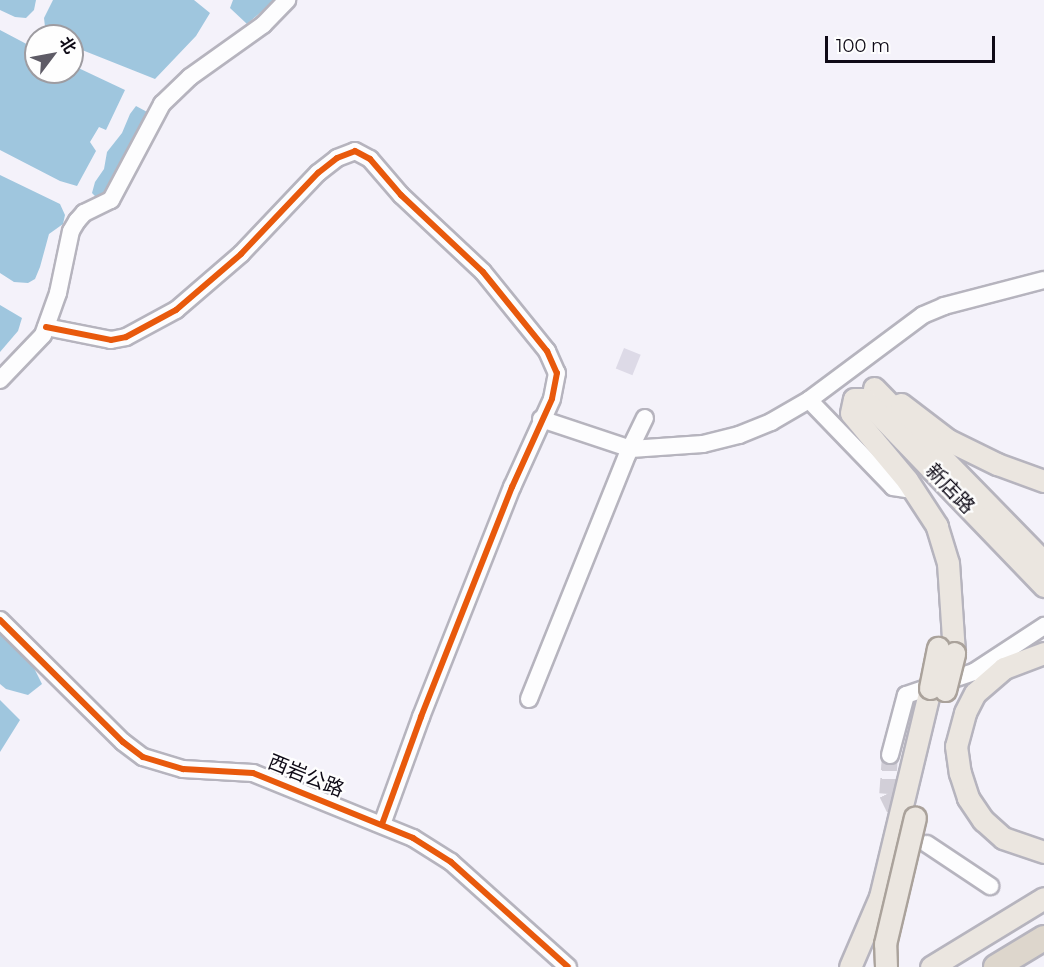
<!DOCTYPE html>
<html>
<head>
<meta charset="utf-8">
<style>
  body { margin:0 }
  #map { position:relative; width:1044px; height:967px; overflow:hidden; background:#f4f2fa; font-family:Montserrat,"Noto Sans SC",sans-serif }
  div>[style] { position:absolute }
  .water>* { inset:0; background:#9fc6de }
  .building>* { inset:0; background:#dddae7; transform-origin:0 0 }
  .minor-tunnel>* { height:16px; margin-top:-8px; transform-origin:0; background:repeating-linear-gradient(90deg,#d2cfd8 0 16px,transparent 0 24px) }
  .roads { filter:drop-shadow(2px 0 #b6b4be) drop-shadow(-2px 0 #b6b4be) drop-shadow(0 2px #b6b4be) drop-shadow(0 -2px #b6b4be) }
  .minor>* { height:16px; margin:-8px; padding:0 8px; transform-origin:8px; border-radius:8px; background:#fdfdfe }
  .major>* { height:21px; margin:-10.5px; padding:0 10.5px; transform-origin:10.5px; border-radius:10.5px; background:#ebe6e0 }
  .highway>* { height:24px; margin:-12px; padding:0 12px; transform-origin:12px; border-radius:12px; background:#ddd6cc }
  .bridges { filter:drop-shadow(2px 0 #aaa29b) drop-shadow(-2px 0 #aaa29b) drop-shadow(0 2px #aaa29b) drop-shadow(0 -2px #aaa29b) }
  .major-bridge>* { height:21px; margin:-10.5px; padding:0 10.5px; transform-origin:10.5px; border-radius:10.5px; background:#ebe6e0 }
  .cycleway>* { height:6px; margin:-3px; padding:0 3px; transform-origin:3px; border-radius:3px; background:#e8590c }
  span { translate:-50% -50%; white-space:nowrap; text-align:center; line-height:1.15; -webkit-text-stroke:4.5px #fefefe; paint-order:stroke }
  .street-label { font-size:20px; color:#0e0a16 }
  .north { position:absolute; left:24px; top:24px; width:60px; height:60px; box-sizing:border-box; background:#fefefe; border:2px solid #9e9ca1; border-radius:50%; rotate:58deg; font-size:16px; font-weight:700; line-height:24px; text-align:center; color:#0e0a16 }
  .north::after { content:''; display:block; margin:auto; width:21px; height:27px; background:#5e5b66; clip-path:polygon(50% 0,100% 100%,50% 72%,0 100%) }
  .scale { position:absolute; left:825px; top:36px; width:170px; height:27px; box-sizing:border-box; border:3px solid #0e0a16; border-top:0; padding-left:8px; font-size:18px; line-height:21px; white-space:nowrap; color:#0e0a16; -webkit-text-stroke:4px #fefefe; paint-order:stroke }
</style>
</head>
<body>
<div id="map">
  <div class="water">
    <div style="clip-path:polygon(0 0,36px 0,34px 10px,26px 18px,15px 17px,0 10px)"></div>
    <div style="clip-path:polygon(53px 0,194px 0,210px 13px,196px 36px,155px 79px,72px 46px,72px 36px,50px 36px,45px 27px,44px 18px)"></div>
    <div style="clip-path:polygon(233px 0,275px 0,247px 24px,230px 8px)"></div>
    <div style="clip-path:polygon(0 30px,36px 49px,36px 72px,72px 72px,72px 65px,125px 90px,106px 130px,99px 127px,90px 142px,96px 151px,77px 186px,60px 181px,0 150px)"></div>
    <div style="clip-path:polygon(136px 106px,149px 113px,127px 150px,116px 178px,99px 200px,92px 193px,95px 182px,104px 169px,107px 152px,122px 133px,130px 114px)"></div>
    <div style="clip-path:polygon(0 175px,60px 204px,65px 215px,63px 224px,49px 234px,40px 267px,35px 279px,28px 283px,14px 282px,0 273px)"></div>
    <div style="clip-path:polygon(0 305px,22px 318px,18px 331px,0 352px)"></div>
    <div style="clip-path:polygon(0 634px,32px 664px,42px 684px,28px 695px,6px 689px,0 684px)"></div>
    <div style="clip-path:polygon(0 700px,20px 720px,0 752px)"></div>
  </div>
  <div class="building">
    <div style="left:624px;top:348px;width:18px;height:22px;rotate:22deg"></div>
  </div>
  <div class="minor-tunnel">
    <div style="left:890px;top:755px;width:39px;rotate:94deg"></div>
    <div style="left:887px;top:794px;width:32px;rotate:64deg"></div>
  </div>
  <div class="roads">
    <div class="minor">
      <div style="left:46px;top:327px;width:66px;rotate:11.3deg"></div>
      <div style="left:111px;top:340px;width:15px;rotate:-11deg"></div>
      <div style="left:126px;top:337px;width:57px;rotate:-28.4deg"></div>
      <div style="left:176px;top:310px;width:86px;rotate:-40.7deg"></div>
      <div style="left:241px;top:254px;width:112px;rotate:-46.5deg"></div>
      <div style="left:318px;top:173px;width:24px;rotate:-38deg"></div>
      <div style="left:337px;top:158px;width:19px;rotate:-21deg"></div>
      <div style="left:355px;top:151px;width:17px;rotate:28deg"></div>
      <div style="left:370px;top:159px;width:48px;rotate:49.3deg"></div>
      <div style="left:401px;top:195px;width:112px;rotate:43.2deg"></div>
      <div style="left:483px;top:272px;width:102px;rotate:51deg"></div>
      <div style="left:547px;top:351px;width:24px;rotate:66deg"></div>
      <div style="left:557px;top:373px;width:26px;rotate:101deg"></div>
      <div style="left:552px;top:399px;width:97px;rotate:114.4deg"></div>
      <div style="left:512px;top:487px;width:247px;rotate:111.6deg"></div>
      <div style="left:421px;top:717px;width:114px;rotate:110deg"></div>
      <div style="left:0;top:380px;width:62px;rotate:-46.3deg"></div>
      <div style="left:43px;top:335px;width:45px;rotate:-70.3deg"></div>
      <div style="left:58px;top:293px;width:63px;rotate:-78.2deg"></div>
      <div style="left:71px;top:231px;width:12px;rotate:-59deg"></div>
      <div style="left:77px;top:221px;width:11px;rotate:-49deg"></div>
      <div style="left:84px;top:213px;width:30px;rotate:-26deg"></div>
      <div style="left:111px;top:200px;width:109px;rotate:-62deg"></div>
      <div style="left:162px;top:104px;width:39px;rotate:-44deg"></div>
      <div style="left:190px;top:77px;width:90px;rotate:-35.5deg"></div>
      <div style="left:263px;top:25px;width:35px;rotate:-46deg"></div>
      <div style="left:809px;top:400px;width:121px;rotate:46deg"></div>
      <div style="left:893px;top:487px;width:20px;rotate:9deg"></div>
      <div style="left:541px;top:419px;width:95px;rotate:18.4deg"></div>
      <div style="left:631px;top:449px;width:72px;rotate:-4deg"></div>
      <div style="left:703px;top:444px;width:37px;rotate:-14deg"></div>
      <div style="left:739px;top:435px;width:35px;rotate:-22deg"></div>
      <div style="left:771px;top:422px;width:44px;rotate:-30.1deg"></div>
      <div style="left:809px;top:400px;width:142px;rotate:-36.7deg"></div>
      <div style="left:923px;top:315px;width:23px;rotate:-23deg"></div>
      <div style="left:944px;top:306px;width:103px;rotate:-14.6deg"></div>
      <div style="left:0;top:620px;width:173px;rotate:44.8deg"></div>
      <div style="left:123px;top:742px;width:25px;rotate:37deg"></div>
      <div style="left:143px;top:757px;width:42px;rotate:16.7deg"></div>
      <div style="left:183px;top:769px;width:70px;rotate:3.3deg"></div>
      <div style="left:253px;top:773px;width:173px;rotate:22.1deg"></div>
      <div style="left:413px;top:838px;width:45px;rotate:32.3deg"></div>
      <div style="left:451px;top:862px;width:157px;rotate:41.9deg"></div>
      <div style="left:529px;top:699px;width:263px;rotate:-68.1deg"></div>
      <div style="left:627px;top:455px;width:41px;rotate:-64.1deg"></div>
      <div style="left:890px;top:755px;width:62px;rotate:-75.1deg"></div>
      <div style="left:906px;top:695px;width:72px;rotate:-18.7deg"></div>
      <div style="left:974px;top:672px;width:84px;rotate:-33.3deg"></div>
      <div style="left:927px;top:844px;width:76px;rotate:33.7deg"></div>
    </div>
    <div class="major">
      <div style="left:874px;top:388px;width:243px;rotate:45.7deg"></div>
      <div style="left:901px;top:404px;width:59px;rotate:37.5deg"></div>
      <div style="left:948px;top:440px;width:55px;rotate:26.1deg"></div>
      <div style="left:997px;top:464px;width:50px;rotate:19.9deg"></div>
      <div style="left:954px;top:653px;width:90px;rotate:-93.8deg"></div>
      <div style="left:948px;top:563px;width:39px;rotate:-107deg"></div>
      <div style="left:937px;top:526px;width:55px;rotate:-123.1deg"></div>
      <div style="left:907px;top:480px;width:87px;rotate:-129.9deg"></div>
      <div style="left:851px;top:413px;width:14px;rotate:-78deg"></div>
      <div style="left:854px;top:399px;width:10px"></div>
      <div style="left:864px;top:399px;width:260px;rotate:46.1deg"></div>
      <div style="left:1044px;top:653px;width:43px;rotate:159.4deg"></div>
      <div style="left:1004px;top:668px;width:38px;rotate:139deg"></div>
      <div style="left:975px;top:693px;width:22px;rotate:117deg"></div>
      <div style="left:965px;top:713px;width:34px;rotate:105deg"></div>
      <div style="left:956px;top:746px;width:27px;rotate:82deg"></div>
      <div style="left:960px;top:773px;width:26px;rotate:72deg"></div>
      <div style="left:968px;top:798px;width:27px;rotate:56deg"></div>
      <div style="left:983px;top:820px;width:27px;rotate:42deg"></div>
      <div style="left:1003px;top:838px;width:43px;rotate:18.9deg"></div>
      <div style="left:850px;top:967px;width:76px;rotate:-66.8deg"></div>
      <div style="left:880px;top:897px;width:215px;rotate:-76.5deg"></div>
      <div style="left:931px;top:967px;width:132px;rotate:-31.4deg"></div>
    </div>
    <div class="highway">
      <div style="left:996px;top:967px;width:56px;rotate:-31.1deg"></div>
    </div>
  </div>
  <div class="bridges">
    <div class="major-bridge">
      <div style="left:930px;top:688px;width:41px;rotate:-78.7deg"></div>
      <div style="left:945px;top:690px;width:38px;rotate:-76deg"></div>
      <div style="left:886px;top:967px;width:23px;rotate:-92deg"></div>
      <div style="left:885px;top:944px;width:130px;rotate:-76.7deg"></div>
    </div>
  </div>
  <div class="cycleway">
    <div style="left:46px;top:327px;width:66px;rotate:11.3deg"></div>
    <div style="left:111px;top:340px;width:15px;rotate:-11deg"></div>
    <div style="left:126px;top:337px;width:57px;rotate:-28.4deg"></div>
    <div style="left:176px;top:310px;width:86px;rotate:-40.7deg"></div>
    <div style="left:241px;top:254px;width:112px;rotate:-46.5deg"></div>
    <div style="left:318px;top:173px;width:24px;rotate:-38deg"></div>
    <div style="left:337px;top:158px;width:19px;rotate:-21deg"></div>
    <div style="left:355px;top:151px;width:17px;rotate:28deg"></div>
    <div style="left:370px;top:159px;width:48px;rotate:49.3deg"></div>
    <div style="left:401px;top:195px;width:112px;rotate:43.2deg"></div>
    <div style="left:483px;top:272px;width:102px;rotate:51deg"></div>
    <div style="left:547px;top:351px;width:24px;rotate:66deg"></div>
    <div style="left:557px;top:373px;width:26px;rotate:101deg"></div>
    <div style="left:552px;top:399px;width:97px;rotate:114.4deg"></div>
    <div style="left:512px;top:487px;width:247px;rotate:111.6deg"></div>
    <div style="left:421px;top:717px;width:114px;rotate:110deg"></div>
    <div style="left:0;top:620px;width:173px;rotate:44.8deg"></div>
    <div style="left:123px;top:742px;width:25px;rotate:37deg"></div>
    <div style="left:143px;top:757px;width:42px;rotate:16.7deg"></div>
    <div style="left:183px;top:769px;width:70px;rotate:3.3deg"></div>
    <div style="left:253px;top:773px;width:173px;rotate:22.1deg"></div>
    <div style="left:413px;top:838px;width:45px;rotate:32.3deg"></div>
    <div style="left:451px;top:862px;width:157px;rotate:41.9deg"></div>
  </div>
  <div class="street-label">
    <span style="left:950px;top:489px;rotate:46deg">新店路</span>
    <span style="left:306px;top:776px;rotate:22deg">西岩公路</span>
  </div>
  <div class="north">北</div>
  <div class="scale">100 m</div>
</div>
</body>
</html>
